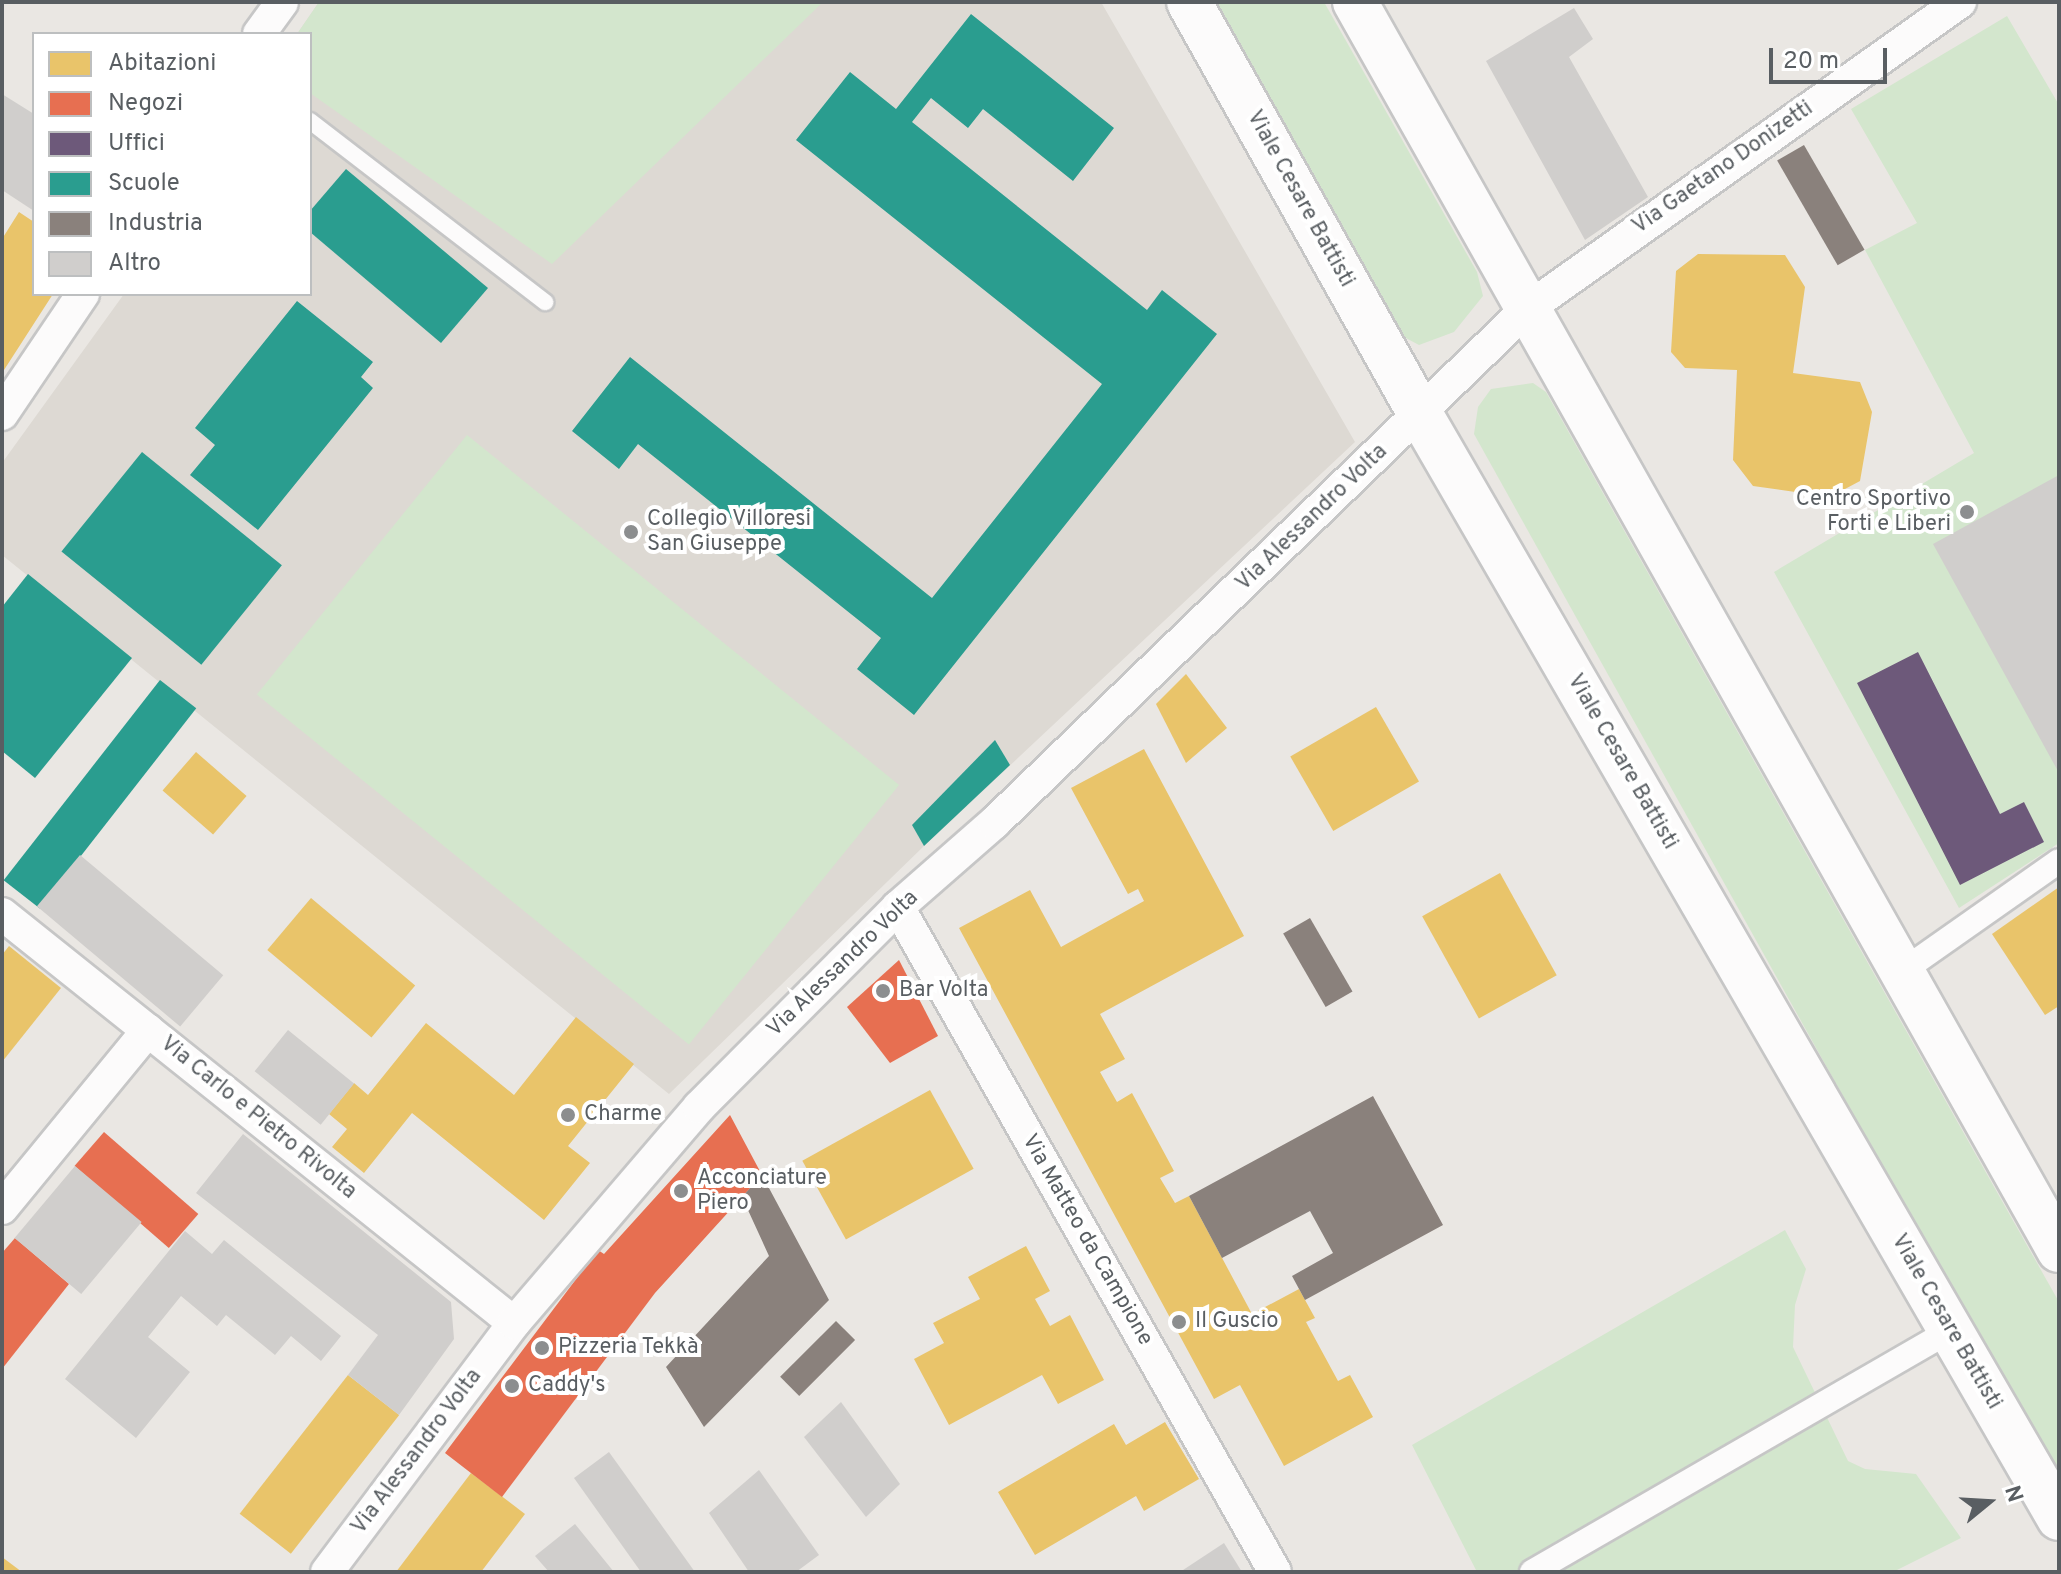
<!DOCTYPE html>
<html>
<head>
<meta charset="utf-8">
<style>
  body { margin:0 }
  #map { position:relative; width:2061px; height:1574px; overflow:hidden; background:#eae7e3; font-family:Overpass,sans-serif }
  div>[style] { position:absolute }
  .education>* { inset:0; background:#ddd9d3 }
  .green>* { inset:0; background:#d3e6cd; transform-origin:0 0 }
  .homes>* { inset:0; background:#e9c46a; transform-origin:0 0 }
  .shops>* { inset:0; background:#e76f51; transform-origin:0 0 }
  .offices>* { inset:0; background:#6d597a }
  .schools>* { inset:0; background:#2a9d8f; transform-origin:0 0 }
  .industry>* { inset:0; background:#8a817c; transform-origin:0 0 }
  .building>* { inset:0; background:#d0cecc; transform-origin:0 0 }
  .roads { filter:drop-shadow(2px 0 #c6c6c6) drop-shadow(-2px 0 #c6c6c6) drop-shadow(0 2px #c6c6c6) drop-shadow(0 -2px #c6c6c6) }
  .service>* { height:16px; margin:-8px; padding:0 8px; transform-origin:8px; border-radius:8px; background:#fcfbfb }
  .pedestrian>* { height:24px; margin:-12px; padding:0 12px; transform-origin:12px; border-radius:12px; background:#fcfbfb }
  .minor>* { height:32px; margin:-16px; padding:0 16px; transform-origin:16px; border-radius:16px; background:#fcfbfb }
  .secondary>* { height:44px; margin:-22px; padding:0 22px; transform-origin:22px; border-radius:22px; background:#fcfbfb }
  .dots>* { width:22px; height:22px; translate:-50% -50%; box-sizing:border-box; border:4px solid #fff; border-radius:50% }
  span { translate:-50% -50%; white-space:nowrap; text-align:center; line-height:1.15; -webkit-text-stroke:8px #fff; paint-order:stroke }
  .street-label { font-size:22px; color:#595e62 }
  .poi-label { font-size:22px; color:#595e62 }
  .right { translate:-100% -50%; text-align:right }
  .left { translate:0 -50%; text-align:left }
  .frame { position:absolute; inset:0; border:4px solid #595e62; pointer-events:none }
  .legend { position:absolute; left:32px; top:32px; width:280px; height:264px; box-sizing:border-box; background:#fff; border:2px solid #bdbfc0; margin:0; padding:10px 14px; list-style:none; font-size:24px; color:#595e62 }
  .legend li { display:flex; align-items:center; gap:16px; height:40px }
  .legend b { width:40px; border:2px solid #bdbfc0 }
  .north { position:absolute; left:1949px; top:1462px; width:80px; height:80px; -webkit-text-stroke:6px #fff; paint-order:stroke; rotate:72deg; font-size:22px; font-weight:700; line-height:32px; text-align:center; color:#595e62 }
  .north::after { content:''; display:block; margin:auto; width:28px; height:36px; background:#595e62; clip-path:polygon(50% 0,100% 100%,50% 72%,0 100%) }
  .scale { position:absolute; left:1769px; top:48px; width:118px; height:36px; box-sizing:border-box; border:4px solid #595e62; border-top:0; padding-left:10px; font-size:24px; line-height:28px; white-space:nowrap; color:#595e62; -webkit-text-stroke:6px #fff; paint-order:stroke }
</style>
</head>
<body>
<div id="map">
  <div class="education">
    <div style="clip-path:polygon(319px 2px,1101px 2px,1355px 442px,924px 846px,669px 1094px,2px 555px,2px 463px,124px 294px,310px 294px,310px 34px,297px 34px)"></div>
  </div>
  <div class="green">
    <div style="clip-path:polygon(319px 2px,823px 2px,552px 264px,310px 93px,310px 34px,297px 34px)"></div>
    <div style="clip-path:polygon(1216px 2px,1324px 2px,1477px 272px,1483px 296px,1454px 332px,1419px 345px,1404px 337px)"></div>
    <div style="clip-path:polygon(2007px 16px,2059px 105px,2059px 843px,1959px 908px,1774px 572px,1974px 453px,1865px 250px,1917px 223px,1851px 109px)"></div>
    <div style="clip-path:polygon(1533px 383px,1546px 392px,2059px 1302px,2059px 1484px,1474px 434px,1478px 407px,1491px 389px)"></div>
    <div style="left:467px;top:435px;width:556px;height:334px;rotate:39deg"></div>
    <div style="clip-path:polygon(1785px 1230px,1806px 1269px,1795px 1305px,1793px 1347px,1848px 1461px,1865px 1469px,1916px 1474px,1961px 1538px,1893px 1572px,1477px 1572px,1412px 1445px)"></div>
  </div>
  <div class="homes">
    <div style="clip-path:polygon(19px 212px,34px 222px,34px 294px,53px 294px,4px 370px,2px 239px)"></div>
    <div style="clip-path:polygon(1698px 254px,1785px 255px,1805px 287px,1793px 373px,1860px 382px,1872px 412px,1860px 481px,1830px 497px,1753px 486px,1733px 460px,1737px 370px,1685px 368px,1671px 352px,1676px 271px)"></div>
    <div style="clip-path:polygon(1186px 674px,1227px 728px,1186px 763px,1156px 704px)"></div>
    <div style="left:1376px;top:707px;width:86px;height:99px;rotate:60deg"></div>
    <div style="clip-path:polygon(1144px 749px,1244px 936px,1100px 1014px,1125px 1059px,1100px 1072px,1117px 1102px,1132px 1093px,1174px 1171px,1160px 1178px,1175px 1203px,1189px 1196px,1252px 1314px,1299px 1289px,1315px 1318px,1306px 1322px,1338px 1381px,1350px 1375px,1373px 1417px,1284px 1466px,1240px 1385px,1214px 1399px,959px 928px,1030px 890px,1061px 947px,1144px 901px,1138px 889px,1128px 894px,1071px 788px)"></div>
    <div style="left:196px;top:752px;width:67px;height:51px;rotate:41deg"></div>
    <div style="left:1500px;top:873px;width:117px;height:89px;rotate:61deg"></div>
    <div style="clip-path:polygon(2059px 887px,2059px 1006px,2045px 1015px,1992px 934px)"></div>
    <div style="left:311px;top:898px;width:136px;height:68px;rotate:40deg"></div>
    <div style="clip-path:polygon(9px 946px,61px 988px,2px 1062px,2px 955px)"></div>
    <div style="clip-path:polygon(576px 1017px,634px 1064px,568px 1146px,590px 1163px,544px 1220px,412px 1113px,364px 1173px,332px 1147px,347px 1129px,329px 1114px,354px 1083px,368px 1095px,426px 1023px,514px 1095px)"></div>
    <div style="left:930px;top:1090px;width:90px;height:146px;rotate:61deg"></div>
    <div style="clip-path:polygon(1026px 1246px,1050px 1291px,1035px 1299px,1050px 1326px,1070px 1315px,1104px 1380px,1058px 1404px,1042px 1375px,949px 1425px,914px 1359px,944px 1343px,933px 1323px,980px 1299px,968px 1277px)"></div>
    <div style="left:348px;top:1375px;width:65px;height:176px;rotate:38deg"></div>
    <div style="clip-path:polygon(1165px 1422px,1199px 1479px,1144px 1511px,1136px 1496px,1035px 1555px,998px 1492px,1114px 1424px,1126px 1445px)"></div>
    <div style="clip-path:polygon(471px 1473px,525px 1514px,481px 1572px,396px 1572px)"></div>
    <div style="clip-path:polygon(2px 1557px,22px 1572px,2px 1572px)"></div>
  </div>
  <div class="shops">
    <div style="clip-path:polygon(899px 960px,938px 1036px,890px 1063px,847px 1007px)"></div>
    <div style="clip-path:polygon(730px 1115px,762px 1175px,655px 1293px,502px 1497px,445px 1453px,598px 1250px,604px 1254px)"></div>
    <div style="left:104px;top:1132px;width:125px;height:45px;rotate:41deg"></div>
    <div style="clip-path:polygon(15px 1238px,69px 1284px,2px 1369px,2px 1253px)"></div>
  </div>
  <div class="offices">
    <div style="clip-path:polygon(1918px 652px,2000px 814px,2024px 802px,2044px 842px,1960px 885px,1857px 683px)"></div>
  </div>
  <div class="schools">
    <div style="clip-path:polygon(971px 14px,1114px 128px,1073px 181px,983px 109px,968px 128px,931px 98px,912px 122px,1147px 310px,1162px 290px,1217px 334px,914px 715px,857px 669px,881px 638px,638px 444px,619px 469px,572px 431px,630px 357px,932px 598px,1102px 384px,796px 140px,850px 72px,896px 109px)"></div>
    <div style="clip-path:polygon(346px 169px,488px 288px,441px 343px,310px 232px,310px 211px)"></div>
    <div style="clip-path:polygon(297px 301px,373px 362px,361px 377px,373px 388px,258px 530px,190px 475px,215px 445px,195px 428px)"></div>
    <div style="left:142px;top:452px;width:180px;height:128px;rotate:39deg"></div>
    <div style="clip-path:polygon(28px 574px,132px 658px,35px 778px,2px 751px,2px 607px)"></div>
    <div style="left:160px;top:680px;width:46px;height:254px;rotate:38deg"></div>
    <div style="clip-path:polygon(995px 740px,1010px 765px,924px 846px,912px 825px)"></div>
  </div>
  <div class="industry">
    <div style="left:1804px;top:145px;width:121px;height:31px;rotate:60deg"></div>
    <div style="left:1310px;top:918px;width:85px;height:31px;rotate:60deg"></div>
    <div style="clip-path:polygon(1373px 1096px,1443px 1225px,1305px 1300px,1292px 1276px,1333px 1253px,1310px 1211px,1222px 1258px,1189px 1196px)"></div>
    <div style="clip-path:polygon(762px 1175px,829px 1300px,704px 1427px,666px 1367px,769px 1256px,742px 1197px)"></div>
    <div style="left:836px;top:1321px;width:27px;height:79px;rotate:45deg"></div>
  </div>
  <div class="building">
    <div style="clip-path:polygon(1574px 8px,1593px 39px,1569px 57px,1648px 197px,1585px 240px,1486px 61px)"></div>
    <div style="clip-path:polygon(2px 94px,34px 114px,34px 211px,2px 190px)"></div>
    <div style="clip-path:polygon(2059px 475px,2059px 773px,1933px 544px)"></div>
    <div style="left:80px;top:855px;width:187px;height:67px;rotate:40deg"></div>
    <div style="left:288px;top:1030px;width:85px;height:53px;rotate:39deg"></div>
    <div style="clip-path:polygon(243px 1134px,451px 1302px,454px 1339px,399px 1415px,348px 1375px,378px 1335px,196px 1193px)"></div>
    <div style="left:75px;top:1166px;width:87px;height:94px;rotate:40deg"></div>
    <div style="clip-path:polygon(185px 1231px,212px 1254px,224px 1240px,341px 1336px,321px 1361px,291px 1336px,275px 1355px,226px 1315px,217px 1326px,181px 1296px,148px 1337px,190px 1372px,136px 1438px,65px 1379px)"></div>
    <div style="clip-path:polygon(841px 1402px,900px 1484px,866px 1517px,804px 1437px)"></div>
    <div style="clip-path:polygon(609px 1452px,695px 1572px,641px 1572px,574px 1478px)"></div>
    <div style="clip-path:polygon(759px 1470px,819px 1555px,796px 1572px,749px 1572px,709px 1513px)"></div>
    <div style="clip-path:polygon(575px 1524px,614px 1572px,549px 1572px,535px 1556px)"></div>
    <div style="clip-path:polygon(1224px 1543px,1242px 1572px,1180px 1572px)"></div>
  </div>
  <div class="roads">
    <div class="service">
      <div style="left:310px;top:121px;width:297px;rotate:37.6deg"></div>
    </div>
    <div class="pedestrian">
      <div style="left:1904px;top:970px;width:189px;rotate:-35.1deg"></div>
      <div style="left:1532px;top:1572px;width:484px;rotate:-30deg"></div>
    </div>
    <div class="minor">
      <div style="left:259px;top:34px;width:39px;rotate:-54deg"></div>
      <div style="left:2px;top:414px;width:145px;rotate:-56deg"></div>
      <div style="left:898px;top:907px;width:764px;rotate:60.45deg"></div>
      <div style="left:2px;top:914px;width:655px;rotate:38.62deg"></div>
      <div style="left:2px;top:1208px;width:230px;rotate:-50.6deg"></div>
      <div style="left:327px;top:1572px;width:311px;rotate:-53.1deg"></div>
      <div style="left:514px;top:1323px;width:284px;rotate:-49.4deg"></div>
      <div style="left:699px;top:1107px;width:282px;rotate:-45.1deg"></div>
      <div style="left:898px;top:907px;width:128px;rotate:-41.2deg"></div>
      <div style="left:994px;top:823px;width:740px;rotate:-43.96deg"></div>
      <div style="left:1527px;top:309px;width:531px;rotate:-35.34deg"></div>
    </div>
    <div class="secondary">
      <div style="left:1189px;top:2px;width:470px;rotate:60.7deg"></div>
      <div style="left:1419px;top:412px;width:1278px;rotate:59.94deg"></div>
      <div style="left:1355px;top:2px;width:1433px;rotate:60.57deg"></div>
    </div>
  </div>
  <div class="dots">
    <div style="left:1967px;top:512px;background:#8c8e8f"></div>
    <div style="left:631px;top:532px;background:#8c8e8f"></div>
    <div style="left:883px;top:991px;background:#8c8e8f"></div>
    <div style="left:568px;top:1115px;background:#8c8e8f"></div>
    <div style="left:681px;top:1191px;background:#8c8e8f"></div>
    <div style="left:1179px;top:1322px;background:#8c8e8f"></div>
    <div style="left:542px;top:1348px;background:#8c8e8f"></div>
    <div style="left:512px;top:1386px;background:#8c8e8f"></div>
  </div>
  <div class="street-label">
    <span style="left:1723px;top:168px;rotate:-35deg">Via Gaetano Donizetti</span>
    <span style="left:1300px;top:199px;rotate:61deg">Viale Cesare Battisti</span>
    <span style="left:1312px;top:518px;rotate:-44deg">Via Alessandro Volta</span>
    <span style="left:1622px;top:762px;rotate:60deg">Viale Cesare Battisti</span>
    <span style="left:843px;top:964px;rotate:-44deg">Via Alessandro Volta</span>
    <span style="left:258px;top:1118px;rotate:39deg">Via Carlo e Pietro Rivolta</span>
    <span style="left:1087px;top:1240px;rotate:60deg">Via Matteo da Campione</span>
    <span style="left:1946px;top:1322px;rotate:60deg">Viale Cesare Battisti</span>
    <span style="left:417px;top:1452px;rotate:-53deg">Via Alessandro Volta</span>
  </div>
  <div class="poi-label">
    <span class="right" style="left:1951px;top:512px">Centro Sportivo<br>Forti e Liberi</span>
    <span class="left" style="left:647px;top:532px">Collegio Villoresi<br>San Giuseppe</span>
    <span class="left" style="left:899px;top:991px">Bar Volta</span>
    <span class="left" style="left:584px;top:1115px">Charme</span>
    <span class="left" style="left:697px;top:1191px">Acconciature<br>Piero</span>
    <span class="left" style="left:1195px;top:1322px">Il Guscio</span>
    <span class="left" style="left:558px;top:1348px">Pizzeria Tekkà</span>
    <span class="left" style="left:528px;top:1386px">Caddy's</span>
  </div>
  <div class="frame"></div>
  <ul class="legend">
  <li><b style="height:22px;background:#e9c46a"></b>Abitazioni</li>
  <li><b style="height:22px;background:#e76f51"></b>Negozi</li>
  <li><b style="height:22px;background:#6d597a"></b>Uffici</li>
  <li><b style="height:22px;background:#2a9d8f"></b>Scuole</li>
  <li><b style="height:22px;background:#8a817c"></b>Industria</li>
  <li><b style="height:22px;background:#d0cecc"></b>Altro</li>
  </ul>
  <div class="north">N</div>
  <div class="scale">20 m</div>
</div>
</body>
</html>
